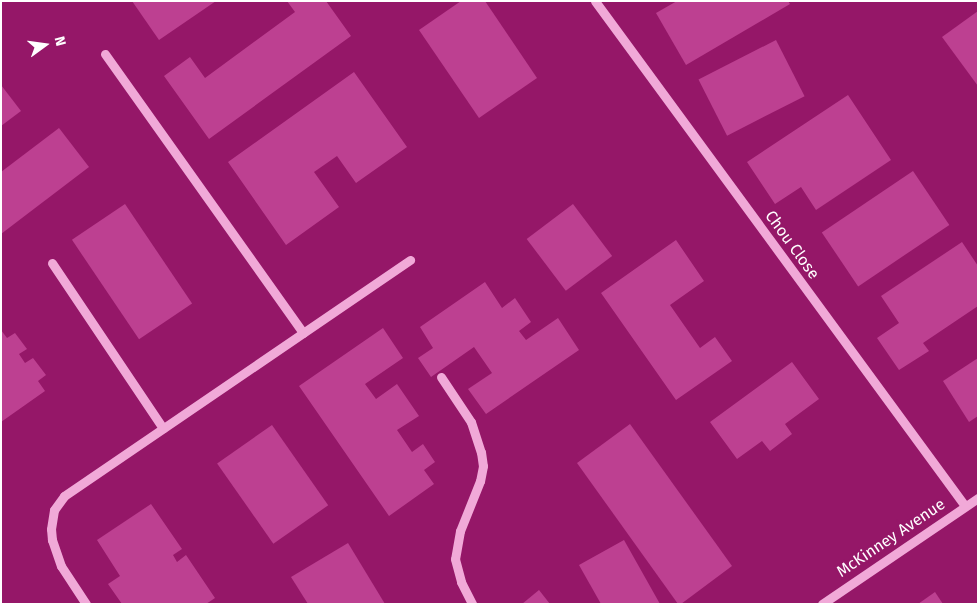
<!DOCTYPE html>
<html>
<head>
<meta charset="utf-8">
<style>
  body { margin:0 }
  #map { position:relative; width:979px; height:605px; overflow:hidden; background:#951768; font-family:"Fira Sans",sans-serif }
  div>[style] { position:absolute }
  .building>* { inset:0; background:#bd4091; transform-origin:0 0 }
  .minor>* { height:9px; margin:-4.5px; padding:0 4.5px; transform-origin:4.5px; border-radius:4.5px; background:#f1a9d8 }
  span { translate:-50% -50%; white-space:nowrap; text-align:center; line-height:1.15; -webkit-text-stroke:4.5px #951768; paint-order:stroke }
  .street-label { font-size:16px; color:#fff }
  .frame { position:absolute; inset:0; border:2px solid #fff; pointer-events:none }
  .north { position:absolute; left:20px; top:20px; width:50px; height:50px; -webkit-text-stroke:4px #951768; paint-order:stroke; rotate:76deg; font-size:14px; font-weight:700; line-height:20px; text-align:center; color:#fff }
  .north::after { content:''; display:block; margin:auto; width:18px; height:22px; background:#fff; clip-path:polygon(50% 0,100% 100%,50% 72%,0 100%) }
</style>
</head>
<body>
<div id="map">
  <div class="building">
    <div style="clip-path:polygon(132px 1px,216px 1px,159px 40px)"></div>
    <div style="clip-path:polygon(287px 1px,326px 1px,351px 36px,209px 139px,164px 76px,190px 57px,205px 78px,295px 12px)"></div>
    <div style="clip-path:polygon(461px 1px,485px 1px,537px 78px,479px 118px,419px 30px)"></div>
    <div style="clip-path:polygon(677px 1px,788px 1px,790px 4px,686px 65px,656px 13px)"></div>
    <div style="clip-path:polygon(978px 11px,978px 86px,942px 37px)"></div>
    <div style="left:776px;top:40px;width:63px;height:87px;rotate:63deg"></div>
    <div style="clip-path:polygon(354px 72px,407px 147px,356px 183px,337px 156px,314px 172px,339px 207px,286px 245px,228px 162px)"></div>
    <div style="clip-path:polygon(1px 85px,21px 111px,1px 126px)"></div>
    <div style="clip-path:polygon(848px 95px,891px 160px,816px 210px,801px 187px,775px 204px,747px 162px)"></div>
    <div style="clip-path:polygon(59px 128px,89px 167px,1px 234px,1px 172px)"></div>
    <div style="left:913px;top:171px;width:65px;height:110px;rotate:56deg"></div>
    <div style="left:125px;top:204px;width:120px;height:64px;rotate:56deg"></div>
    <div style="left:573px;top:204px;width:65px;height:58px;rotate:53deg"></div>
    <div style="clip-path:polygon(676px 240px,704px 281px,670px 305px,700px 348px,715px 337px,732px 361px,676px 400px,601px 293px)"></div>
    <div style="clip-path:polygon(962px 242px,978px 266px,978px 306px,923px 343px,929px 351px,899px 370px,877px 338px,899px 323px,881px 296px)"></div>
    <div style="clip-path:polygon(485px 282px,502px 308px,515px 298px,531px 322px,519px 331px,526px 340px,558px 318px,579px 350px,486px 414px,468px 389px,492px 373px,474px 347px,431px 377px,418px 358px,433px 348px,420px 327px)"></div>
    <div style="clip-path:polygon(383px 328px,403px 358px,365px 384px,376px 399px,397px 384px,419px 416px,397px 430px,412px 452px,423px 444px,435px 462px,424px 470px,434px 484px,389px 516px,299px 386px)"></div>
    <div style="clip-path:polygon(1px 330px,7px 338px,15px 333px,27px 349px,19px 354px,25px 363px,33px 358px,46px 375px,38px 381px,45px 391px,1px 422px)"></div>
    <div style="clip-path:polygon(978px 358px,978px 416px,969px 422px,943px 381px)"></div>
    <div style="clip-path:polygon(792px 362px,819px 399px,785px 424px,792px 434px,770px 451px,762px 441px,737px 459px,710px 422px)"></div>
    <div style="clip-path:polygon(630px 424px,732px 566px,681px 604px,678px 604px,577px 463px)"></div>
    <div style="left:272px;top:425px;width:98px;height:67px;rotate:55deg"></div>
    <div style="clip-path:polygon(151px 504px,182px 549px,173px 555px,177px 562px,186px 555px,215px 598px,206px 604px,122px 604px,108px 584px,120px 576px,97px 540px)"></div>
    <div style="clip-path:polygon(624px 540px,660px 604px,601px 604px,579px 565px)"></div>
    <div style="clip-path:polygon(348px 543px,385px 604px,308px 604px,291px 577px)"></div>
    <div style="clip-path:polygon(539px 590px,550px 604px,522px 604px)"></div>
    <div style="clip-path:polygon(935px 592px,943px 604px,918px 604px)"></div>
  </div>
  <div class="minor">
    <div style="left:595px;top:1px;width:626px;rotate:53.77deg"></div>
    <div style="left:105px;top:54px;width:342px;rotate:54.6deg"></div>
    <div style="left:52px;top:263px;width:199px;rotate:56.1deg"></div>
    <div style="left:441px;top:377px;width:54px;rotate:56.3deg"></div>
    <div style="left:471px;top:422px;width:32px;rotate:72deg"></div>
    <div style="left:481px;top:452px;width:14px;rotate:82deg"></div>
    <div style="left:483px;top:466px;width:15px;rotate:101deg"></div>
    <div style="left:480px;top:481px;width:54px;rotate:111.8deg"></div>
    <div style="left:460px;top:531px;width:28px;rotate:100deg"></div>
    <div style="left:455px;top:559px;width:24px;rotate:75deg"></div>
    <div style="left:461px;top:582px;width:25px;rotate:63deg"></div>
    <div style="left:86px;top:604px;width:45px;rotate:-123.3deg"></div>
    <div style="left:61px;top:566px;width:28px;rotate:-109deg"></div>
    <div style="left:52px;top:540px;width:11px;rotate:-95deg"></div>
    <div style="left:51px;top:529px;width:19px;rotate:-81deg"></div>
    <div style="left:54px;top:510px;width:17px;rotate:-54deg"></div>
    <div style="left:64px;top:496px;width:419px;rotate:-34.3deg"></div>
    <div style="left:822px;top:604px;width:189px;rotate:-34.2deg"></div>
  </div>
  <div class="street-label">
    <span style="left:792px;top:245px;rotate:54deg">Chou Close</span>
    <span style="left:891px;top:538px;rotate:-34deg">McKinney Avenue</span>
  </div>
  <div class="frame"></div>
  <div class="north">N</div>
</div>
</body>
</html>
